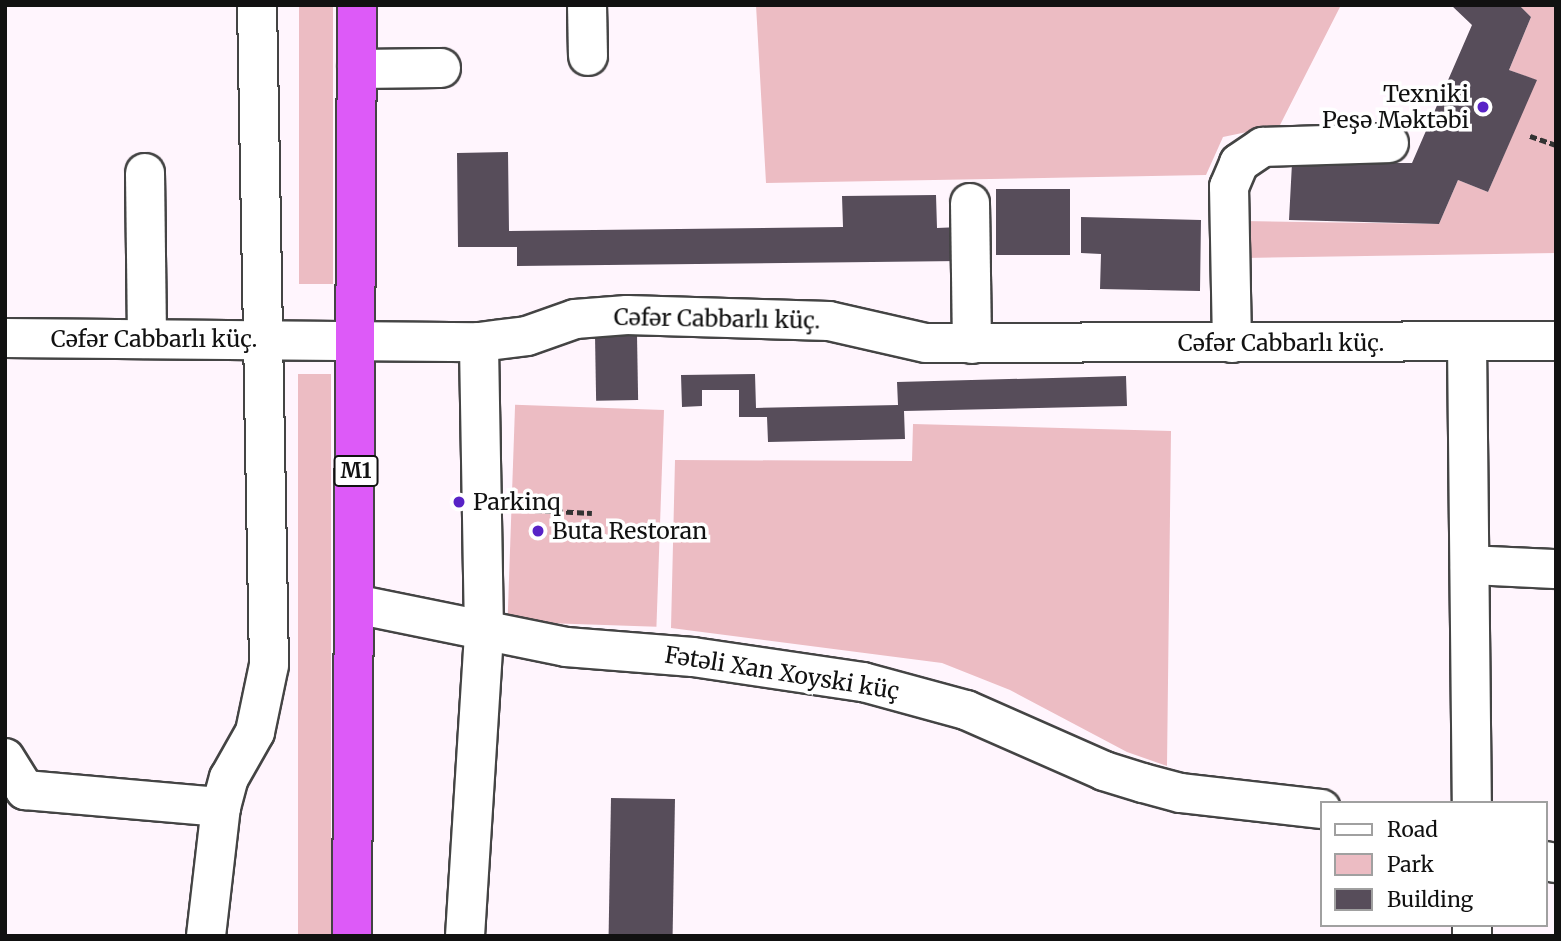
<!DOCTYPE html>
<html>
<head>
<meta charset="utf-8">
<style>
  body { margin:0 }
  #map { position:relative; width:1561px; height:941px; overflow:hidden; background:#fff5fd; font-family:Merriweather,serif }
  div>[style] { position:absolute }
  .green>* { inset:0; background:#ecbcc3; transform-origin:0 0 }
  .building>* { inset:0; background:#574d5a; transform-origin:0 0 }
  .path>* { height:4.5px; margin-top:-2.25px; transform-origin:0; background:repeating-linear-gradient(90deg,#333 0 7px,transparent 0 10.5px) }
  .roads { filter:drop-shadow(2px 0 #444) drop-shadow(-2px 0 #444) drop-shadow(0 2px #444) drop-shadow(0 -2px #444) }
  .minor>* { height:38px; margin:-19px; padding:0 19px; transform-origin:19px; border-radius:19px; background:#fff }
  .highway>* { height:38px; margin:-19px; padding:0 19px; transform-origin:19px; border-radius:19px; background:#dd5af8 }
  .dots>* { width:19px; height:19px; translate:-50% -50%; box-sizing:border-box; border:4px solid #fff; border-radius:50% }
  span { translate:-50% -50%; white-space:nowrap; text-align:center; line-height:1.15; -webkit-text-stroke:7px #fff; paint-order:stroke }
  .shield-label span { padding:2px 5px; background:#fff; border:2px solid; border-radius:5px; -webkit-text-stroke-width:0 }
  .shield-label { font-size:21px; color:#111; font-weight:700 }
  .poi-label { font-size:23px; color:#111 }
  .right { translate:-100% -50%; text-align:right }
  .left { translate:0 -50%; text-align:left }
  .street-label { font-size:23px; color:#111 }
  .frame { position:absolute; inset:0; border:7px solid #111; pointer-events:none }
  .legend { position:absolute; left:1320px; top:801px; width:228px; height:126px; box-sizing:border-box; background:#fff; border:2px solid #a0a0a0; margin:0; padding:9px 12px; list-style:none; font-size:21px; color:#111 }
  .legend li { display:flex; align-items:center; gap:14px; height:35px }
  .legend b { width:35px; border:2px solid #a0a0a0 }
</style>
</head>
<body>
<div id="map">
  <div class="green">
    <div style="left:299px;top:5px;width:34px;height:279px"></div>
    <div style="clip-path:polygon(756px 5px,1341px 5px,1280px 125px,1223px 137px,1206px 175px,766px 183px)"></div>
    <div style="clip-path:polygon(1519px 5px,1556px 5px,1556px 253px,1244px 258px,1243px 221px,1439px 224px,1458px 180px,1488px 192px,1536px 80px,1509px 70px,1531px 17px)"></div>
    <div style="left:331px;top:374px;width:562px;height:33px;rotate:90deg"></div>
    <div style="left:664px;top:410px;width:217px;height:149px;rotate:92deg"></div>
    <div style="clip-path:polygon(913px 424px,1171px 431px,1167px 766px,1127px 752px,1010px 690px,942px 663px,671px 628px,675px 460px,912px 461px)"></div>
  </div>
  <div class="building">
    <div style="clip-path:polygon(1451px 5px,1519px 5px,1531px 17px,1509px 70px,1537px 80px,1488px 192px,1458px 180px,1439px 224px,1289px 220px,1292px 163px,1412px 163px,1472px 25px)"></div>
    <div style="clip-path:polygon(508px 152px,509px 231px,843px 227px,842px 196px,936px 195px,937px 228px,960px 227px,960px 261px,517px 266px,517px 247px,458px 247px,457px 153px)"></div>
    <div style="left:996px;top:189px;width:74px;height:66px"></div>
    <div style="clip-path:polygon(1081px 217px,1201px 220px,1200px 291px,1100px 289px,1101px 254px,1081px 253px)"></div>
    <div style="left:637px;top:335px;width:65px;height:42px;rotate:89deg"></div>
    <div style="clip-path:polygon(755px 374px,756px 408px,898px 405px,897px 382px,1126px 376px,1127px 406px,904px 411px,905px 439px,768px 442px,767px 417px,739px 417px,739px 390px,702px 390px,702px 406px,682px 407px,681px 375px)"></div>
    <div style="left:611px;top:798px;width:64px;height:138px;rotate:1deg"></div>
  </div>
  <div class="path">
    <div style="left:1530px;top:136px;width:28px;rotate:19deg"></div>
    <div style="left:514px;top:509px;width:78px;rotate:2.9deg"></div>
  </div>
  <div class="roads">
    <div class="minor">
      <div style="left:587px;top:5px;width:51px;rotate:88.9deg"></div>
      <div style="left:357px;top:69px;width:84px;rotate:-0.7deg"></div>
      <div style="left:145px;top:173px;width:166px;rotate:89.3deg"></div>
      <div style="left:970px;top:203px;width:141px;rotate:89.2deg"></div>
      <div style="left:5px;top:338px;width:474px;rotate:0.5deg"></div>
      <div style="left:479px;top:342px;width:48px;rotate:-7.1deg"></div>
      <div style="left:527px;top:336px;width:51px;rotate:-19.5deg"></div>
      <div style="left:575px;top:319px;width:52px;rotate:-4.4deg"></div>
      <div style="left:627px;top:315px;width:202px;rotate:1.7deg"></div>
      <div style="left:829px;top:321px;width:99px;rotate:12.8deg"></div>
      <div style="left:926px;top:343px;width:630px;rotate:-0.18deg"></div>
      <div style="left:1467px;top:342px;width:461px;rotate:89.4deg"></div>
      <div style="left:1232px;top:343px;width:156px;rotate:-91.1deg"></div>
      <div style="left:1229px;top:187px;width:26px;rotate:-67deg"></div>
      <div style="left:1239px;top:163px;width:29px;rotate:-34deg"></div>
      <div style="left:1263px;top:147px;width:126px;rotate:-1.8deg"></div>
      <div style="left:1470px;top:565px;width:86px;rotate:2.7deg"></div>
      <div style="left:355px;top:604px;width:215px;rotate:11.5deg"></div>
      <div style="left:566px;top:647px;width:127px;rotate:4.5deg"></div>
      <div style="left:693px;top:657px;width:172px;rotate:8.4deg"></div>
      <div style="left:863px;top:682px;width:107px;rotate:15.2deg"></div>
      <div style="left:966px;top:710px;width:151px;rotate:23.8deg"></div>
      <div style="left:1104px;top:771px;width:41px;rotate:17.1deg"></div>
      <div style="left:1143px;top:783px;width:39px;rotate:15deg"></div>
      <div style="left:1181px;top:793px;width:141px;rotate:6.5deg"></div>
      <div style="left:5px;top:758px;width:38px;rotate:58deg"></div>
      <div style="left:25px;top:790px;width:197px;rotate:5deg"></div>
      <div style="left:1545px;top:861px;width:11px;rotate:10deg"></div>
      <div style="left:206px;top:936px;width:130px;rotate:-83.4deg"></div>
      <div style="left:221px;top:807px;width:30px;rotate:-75deg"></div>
      <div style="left:229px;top:778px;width:53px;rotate:-60.5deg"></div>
      <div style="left:255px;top:732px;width:68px;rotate:-78.2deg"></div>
      <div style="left:269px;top:665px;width:660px;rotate:-91.04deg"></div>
      <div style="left:465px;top:936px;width:305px;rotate:-86.4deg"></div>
      <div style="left:484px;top:632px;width:290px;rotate:-91deg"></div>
      <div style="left:1472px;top:936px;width:11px;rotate:-90deg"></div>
    </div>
    <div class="highway">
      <div style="left:352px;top:936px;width:931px;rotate:-89.69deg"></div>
    </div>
  </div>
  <div class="dots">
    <div style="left:1483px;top:107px;background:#5823c6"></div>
    <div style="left:459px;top:502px;background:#5823c6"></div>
    <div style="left:538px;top:531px;background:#5823c6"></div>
  </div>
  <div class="shield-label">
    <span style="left:356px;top:471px">M1</span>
  </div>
  <div class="poi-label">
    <span class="right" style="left:1469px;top:107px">Texniki<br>Peşə Məktəbi</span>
    <span class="left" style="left:473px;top:502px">Parkinq</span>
    <span class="left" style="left:552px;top:531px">Buta Restoran</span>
  </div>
  <div class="street-label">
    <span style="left:717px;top:319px;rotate:1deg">Cəfər Cabbarlı küç.</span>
    <span style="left:154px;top:339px">Cəfər Cabbarlı küç.</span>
    <span style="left:1281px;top:343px">Cəfər Cabbarlı küç.</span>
    <span style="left:782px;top:673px;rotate:9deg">Fətəli Xan Xoyski küç</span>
  </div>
  <div class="frame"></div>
  <ul class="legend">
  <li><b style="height:9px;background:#fff"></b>Road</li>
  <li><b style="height:19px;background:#ecbcc3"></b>Park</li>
  <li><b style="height:19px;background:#574d5a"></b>Building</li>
  </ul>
</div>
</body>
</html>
